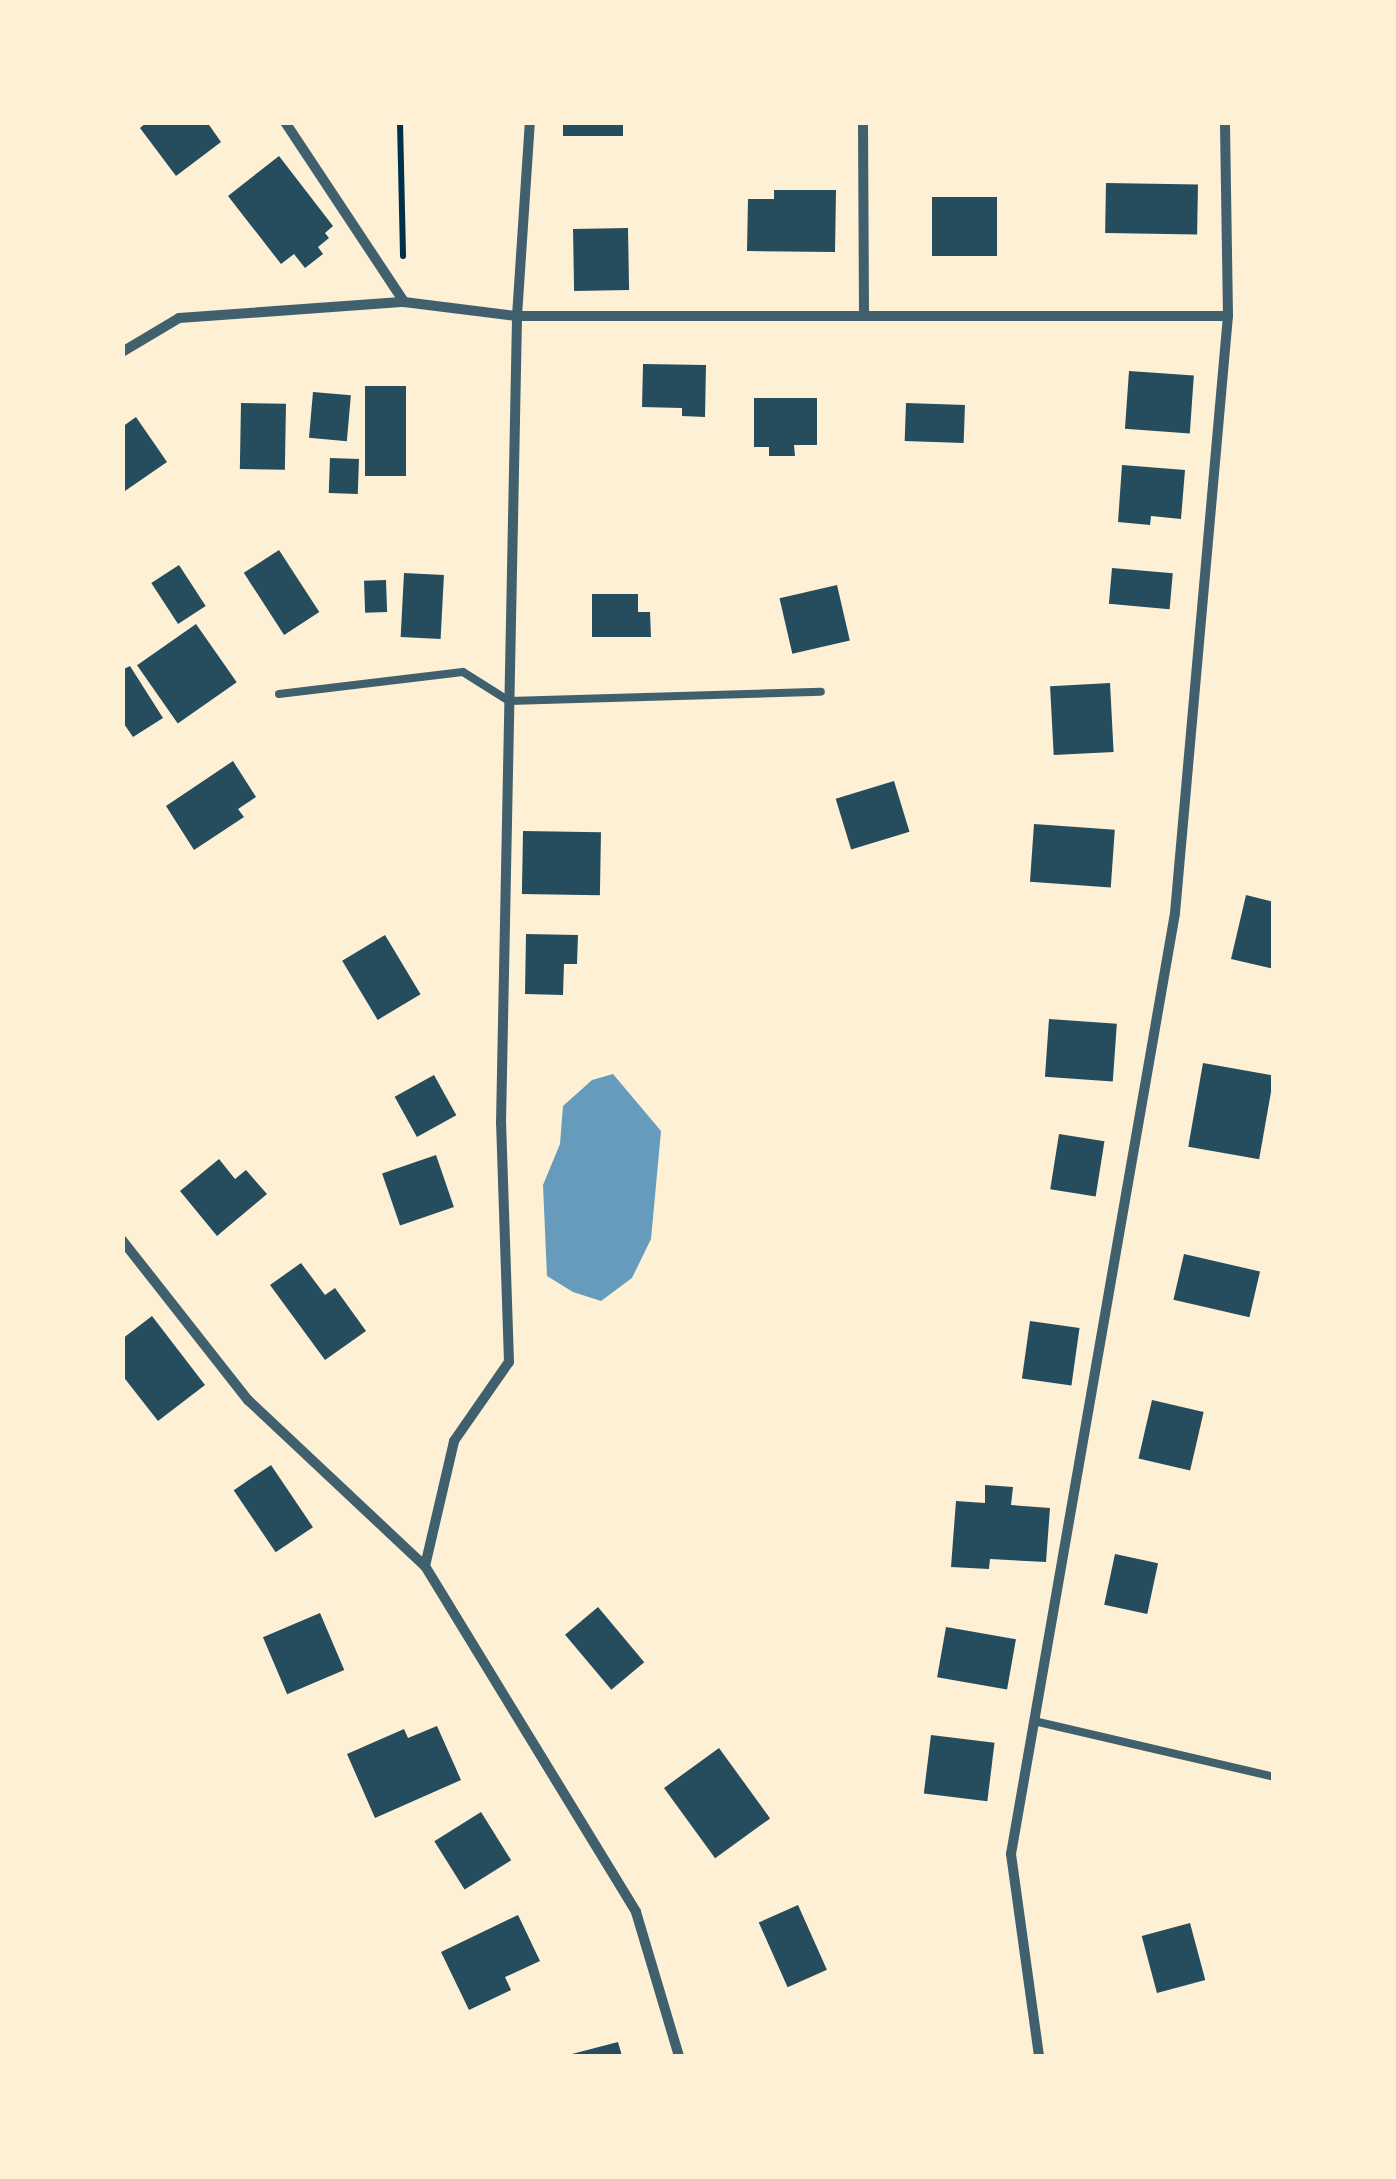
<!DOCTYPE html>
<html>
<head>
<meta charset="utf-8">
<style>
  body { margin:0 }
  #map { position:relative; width:1396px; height:2179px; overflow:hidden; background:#fdf0d5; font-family:"Exo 2",sans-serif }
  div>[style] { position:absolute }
  .water>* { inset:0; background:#669bbc }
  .building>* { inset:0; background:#264d5e; transform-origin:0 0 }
  .path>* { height:6px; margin:-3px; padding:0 3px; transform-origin:3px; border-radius:3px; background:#003049 }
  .service>* { height:8px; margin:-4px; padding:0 4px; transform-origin:4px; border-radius:4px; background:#3f606c }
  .minor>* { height:10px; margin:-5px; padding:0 5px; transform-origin:5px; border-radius:5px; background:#3f606c }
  span { translate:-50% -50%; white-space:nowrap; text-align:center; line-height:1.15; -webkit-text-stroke:10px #fdf0d5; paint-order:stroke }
  .frame { position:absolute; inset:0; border:125px solid #fdf0d5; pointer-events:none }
</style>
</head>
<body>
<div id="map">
  <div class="water">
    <div style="clip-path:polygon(613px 1074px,661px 1131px,651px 1239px,632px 1278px,601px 1301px,573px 1292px,547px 1276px,543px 1185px,560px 1144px,563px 1106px,592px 1080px)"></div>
  </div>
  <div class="building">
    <div style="clip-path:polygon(147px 122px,207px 122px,221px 142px,176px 176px,140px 128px)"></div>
    <div style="left:563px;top:122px;width:60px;height:14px"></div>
    <div style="clip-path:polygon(279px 156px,333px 226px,325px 233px,329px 238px,318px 247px,323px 254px,305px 268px,294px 254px,281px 264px,228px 196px)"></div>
    <div style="left:1106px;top:183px;width:92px;height:50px;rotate:1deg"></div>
    <div style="clip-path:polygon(774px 190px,836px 190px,835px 252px,747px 251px,748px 199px,774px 199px)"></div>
    <div style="left:932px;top:197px;width:65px;height:59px"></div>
    <div style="left:628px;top:228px;width:62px;height:55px;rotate:89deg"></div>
    <div style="clip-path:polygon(643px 364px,706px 365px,705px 417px,682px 416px,682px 408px,642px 407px)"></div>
    <div style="left:1129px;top:371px;width:65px;height:58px;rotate:4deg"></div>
    <div style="left:365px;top:386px;width:41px;height:90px"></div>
    <div style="left:313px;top:392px;width:38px;height:46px;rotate:5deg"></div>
    <div style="clip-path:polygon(754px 398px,817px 398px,817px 445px,794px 445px,795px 456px,769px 456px,769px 447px,754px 447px)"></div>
    <div style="left:241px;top:403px;width:45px;height:66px;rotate:1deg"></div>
    <div style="left:906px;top:403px;width:59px;height:38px;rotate:2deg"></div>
    <div style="clip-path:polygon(136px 417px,167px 462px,122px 493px,122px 427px)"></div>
    <div style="left:330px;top:458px;width:29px;height:35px;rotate:2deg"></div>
    <div style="clip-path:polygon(1122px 465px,1185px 470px,1181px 519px,1151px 516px,1150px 525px,1118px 522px)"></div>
    <div style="left:279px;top:550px;width:74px;height:42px;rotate:57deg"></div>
    <div style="left:179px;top:565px;width:49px;height:33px;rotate:57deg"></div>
    <div style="left:1112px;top:568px;width:61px;height:36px;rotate:5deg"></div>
    <div style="left:404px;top:573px;width:40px;height:64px;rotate:3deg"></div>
    <div style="left:386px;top:580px;width:32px;height:22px;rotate:88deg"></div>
    <div style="left:837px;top:585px;width:57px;height:59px;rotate:77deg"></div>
    <div style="clip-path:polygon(592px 594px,638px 594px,638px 612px,650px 612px,651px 637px,592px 637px)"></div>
    <div style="left:196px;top:624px;width:71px;height:72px;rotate:55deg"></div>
    <div style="clip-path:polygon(130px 666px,163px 718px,133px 737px,122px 721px,122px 670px)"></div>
    <div style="left:1110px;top:683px;width:69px;height:60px;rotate:87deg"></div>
    <div style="clip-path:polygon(233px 761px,256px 797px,238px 809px,244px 817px,194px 850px,166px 806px)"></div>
    <div style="left:894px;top:781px;width:53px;height:61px;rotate:73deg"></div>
    <div style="left:1034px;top:824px;width:81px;height:58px;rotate:4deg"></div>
    <div style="left:523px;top:831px;width:78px;height:63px;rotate:1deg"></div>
    <div style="clip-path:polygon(1246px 895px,1274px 902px,1274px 969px,1231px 959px)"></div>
    <div style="clip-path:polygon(526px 934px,578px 935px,577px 964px,564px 964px,563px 995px,525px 994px)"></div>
    <div style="left:385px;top:935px;width:69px;height:50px;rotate:59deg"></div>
    <div style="left:1049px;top:1019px;width:68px;height:58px;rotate:4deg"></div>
    <div style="left:1203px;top:1063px;width:72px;height:85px;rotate:10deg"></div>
    <div style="left:434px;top:1075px;width:46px;height:45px;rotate:61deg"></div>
    <div style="left:1059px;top:1134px;width:46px;height:56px;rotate:9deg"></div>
    <div style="left:436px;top:1155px;width:55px;height:57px;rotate:71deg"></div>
    <div style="clip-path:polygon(219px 1159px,235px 1179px,246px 1170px,267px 1194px,217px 1236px,180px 1191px)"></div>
    <div style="left:1184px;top:1254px;width:78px;height:47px;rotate:13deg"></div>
    <div style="clip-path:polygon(301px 1263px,325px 1295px,335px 1288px,366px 1331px,325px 1360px,270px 1285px)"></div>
    <div style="clip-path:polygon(152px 1316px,205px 1385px,158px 1421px,122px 1375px,122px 1339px)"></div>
    <div style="left:1030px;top:1321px;width:50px;height:58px;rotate:8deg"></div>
    <div style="left:1152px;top:1400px;width:53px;height:60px;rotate:13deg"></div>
    <div style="left:271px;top:1465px;width:75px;height:45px;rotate:56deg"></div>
    <div style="clip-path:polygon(985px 1485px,1013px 1487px,1011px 1505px,1050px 1508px,1046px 1562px,990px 1559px,989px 1569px,951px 1567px,956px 1501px,985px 1503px)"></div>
    <div style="left:1115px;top:1554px;width:44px;height:52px;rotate:12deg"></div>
    <div style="left:598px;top:1607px;width:72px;height:43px;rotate:50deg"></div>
    <div style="left:320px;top:1613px;width:62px;height:62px;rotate:67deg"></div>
    <div style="left:946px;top:1627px;width:71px;height:51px;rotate:10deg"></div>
    <div style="clip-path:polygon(437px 1726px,461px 1780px,375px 1818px,347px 1754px,404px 1729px,408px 1738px)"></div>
    <div style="left:931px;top:1735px;width:64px;height:59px;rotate:7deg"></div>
    <div style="left:719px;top:1748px;width:87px;height:68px;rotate:54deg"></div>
    <div style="left:481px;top:1812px;width:57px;height:55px;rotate:58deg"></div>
    <div style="left:798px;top:1905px;width:71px;height:43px;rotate:66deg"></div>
    <div style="clip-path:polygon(518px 1915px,540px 1961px,505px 1977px,511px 1990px,469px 2010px,441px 1952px)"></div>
    <div style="left:1190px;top:1923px;width:59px;height:50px;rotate:75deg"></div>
    <div style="clip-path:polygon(618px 2042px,622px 2056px,568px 2056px,568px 2055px)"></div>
  </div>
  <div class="path">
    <div style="left:400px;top:122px;width:134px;rotate:88.7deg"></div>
  </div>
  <div class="service">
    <div style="left:279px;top:694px;width:185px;rotate:-6.8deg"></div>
    <div style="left:463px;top:672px;width:54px;rotate:32.2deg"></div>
    <div style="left:509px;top:701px;width:312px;rotate:-1.7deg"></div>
    <div style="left:1034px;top:1721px;width:246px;rotate:13.1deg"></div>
  </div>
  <div class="minor">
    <div style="left:285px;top:122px;width:216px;rotate:56.5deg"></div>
    <div style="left:863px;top:122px;width:194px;rotate:89.7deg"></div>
    <div style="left:122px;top:352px;width:66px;rotate:-30.8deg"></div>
    <div style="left:179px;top:318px;width:226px;rotate:-4.1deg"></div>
    <div style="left:404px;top:302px;width:114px;rotate:7.1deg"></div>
    <div style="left:517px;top:316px;width:711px"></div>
    <div style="left:122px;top:1240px;width:204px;rotate:51.8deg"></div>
    <div style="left:248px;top:1400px;width:243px;rotate:43.2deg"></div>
    <div style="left:425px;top:1566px;width:405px;rotate:58.6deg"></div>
    <div style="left:636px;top:1912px;width:150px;rotate:73.4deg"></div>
    <div style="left:425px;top:1566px;width:128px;rotate:-76.9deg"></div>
    <div style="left:454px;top:1441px;width:96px;rotate:-55.2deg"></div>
    <div style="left:509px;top:1362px;width:239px;rotate:-91.9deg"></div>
    <div style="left:501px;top:1123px;width:807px;rotate:-88.86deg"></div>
    <div style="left:517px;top:316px;width:194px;rotate:-86.2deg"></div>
    <div style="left:1039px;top:2056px;width:204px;rotate:-97.9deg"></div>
    <div style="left:1011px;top:1854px;width:955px;rotate:-80.11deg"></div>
    <div style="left:1175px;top:913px;width:599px;rotate:-84.93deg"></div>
    <div style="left:1228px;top:316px;width:194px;rotate:-90.9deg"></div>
  </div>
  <div class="frame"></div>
</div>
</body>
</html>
